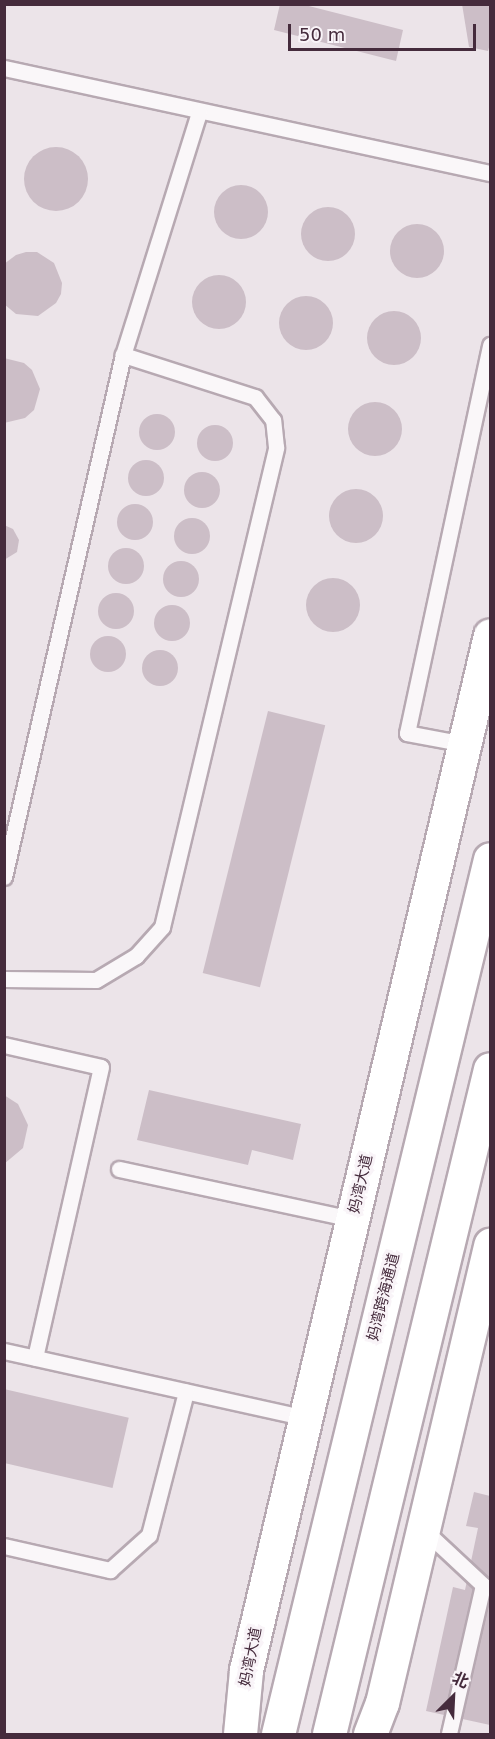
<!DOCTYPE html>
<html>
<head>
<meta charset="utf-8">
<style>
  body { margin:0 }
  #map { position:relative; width:495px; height:1739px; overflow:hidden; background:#ece4e9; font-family:"DejaVu Sans","Noto Sans SC",sans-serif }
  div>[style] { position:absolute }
  .building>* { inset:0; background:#ccbec7; transform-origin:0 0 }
  .round { border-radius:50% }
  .roads { filter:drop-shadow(2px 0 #b7a9b2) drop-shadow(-2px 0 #b7a9b2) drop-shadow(0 2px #b7a9b2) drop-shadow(0 -2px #b7a9b2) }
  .lane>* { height:15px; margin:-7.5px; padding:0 7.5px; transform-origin:7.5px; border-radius:7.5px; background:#faf7f9 }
  .secondary>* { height:33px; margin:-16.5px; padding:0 16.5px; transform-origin:16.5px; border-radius:16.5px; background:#fff }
  .highway>* { height:33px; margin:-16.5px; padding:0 16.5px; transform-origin:16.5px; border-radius:16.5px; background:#fff }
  span { translate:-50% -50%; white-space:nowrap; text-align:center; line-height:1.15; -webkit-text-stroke:6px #f9f4f8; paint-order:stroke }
  .street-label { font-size:15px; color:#452b3c }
  .frame { position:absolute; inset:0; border:6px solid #452b3c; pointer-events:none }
  .north { position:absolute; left:423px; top:1667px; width:60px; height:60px; -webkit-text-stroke:4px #f9f4f8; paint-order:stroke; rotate:24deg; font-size:16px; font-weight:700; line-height:24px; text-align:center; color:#452b3c }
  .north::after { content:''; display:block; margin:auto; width:21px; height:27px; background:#452b3c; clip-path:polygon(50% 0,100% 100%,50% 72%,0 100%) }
  .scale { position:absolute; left:288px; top:24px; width:188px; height:27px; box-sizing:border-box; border:3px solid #452b3c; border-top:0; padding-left:8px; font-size:18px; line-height:21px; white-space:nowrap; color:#452b3c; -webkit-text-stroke:4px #f9f4f8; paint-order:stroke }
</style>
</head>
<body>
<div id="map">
  <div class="building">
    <div style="clip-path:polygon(280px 4px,301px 4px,403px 30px,396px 61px,274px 30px)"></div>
    <div style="clip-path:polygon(462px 4px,490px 4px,490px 44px,488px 51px,469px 47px)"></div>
    <div class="round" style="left:24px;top:147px;width:64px;height:64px"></div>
    <div class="round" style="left:214px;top:185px;width:54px;height:54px"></div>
    <div class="round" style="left:301px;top:207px;width:54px;height:54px"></div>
    <div class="round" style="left:390px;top:224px;width:54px;height:54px"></div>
    <div style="clip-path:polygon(26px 252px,37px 252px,54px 263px,62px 283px,61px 294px,56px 303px,38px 316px,16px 314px,4px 304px,4px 264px,16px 255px)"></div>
    <div class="round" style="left:192px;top:275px;width:54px;height:54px"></div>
    <div class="round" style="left:279px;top:296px;width:54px;height:54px"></div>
    <div class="round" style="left:367px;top:311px;width:54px;height:54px"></div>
    <div style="clip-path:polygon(4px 358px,24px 363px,32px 370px,40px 389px,34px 410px,25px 418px,4px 423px)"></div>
    <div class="round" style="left:348px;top:402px;width:54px;height:54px"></div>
    <div class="round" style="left:139px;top:414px;width:36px;height:36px"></div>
    <div class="round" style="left:197px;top:425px;width:36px;height:36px"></div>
    <div class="round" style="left:128px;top:460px;width:36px;height:36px"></div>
    <div class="round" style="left:184px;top:472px;width:36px;height:36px"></div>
    <div class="round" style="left:329px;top:489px;width:54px;height:54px"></div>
    <div class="round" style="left:117px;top:504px;width:36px;height:36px"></div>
    <div class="round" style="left:174px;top:518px;width:36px;height:36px"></div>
    <div style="clip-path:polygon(4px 525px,13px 529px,19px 540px,17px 552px,4px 560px)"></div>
    <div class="round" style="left:108px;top:548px;width:36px;height:36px"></div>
    <div class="round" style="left:163px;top:561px;width:36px;height:36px"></div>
    <div class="round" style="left:306px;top:578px;width:54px;height:54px"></div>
    <div class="round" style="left:98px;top:593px;width:36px;height:36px"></div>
    <div class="round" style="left:154px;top:605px;width:36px;height:36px"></div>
    <div class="round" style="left:90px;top:636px;width:36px;height:36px"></div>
    <div class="round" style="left:142px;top:650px;width:36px;height:36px"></div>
    <div style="left:268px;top:711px;width:59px;height:270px;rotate:14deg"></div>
    <div style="clip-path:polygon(149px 1090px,301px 1124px,293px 1160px,252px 1150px,248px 1165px,137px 1140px)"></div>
    <div style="clip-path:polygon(4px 1095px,18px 1104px,28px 1125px,23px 1148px,4px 1164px)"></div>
    <div style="left:4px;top:1389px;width:128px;height:72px;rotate:13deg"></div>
    <div style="clip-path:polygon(474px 1492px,490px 1496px,490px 1725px,426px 1711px,453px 1587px,465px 1590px,478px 1528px,466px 1526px)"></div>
  </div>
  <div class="roads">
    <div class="lane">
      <div style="left:4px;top:68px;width:497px;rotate:12.2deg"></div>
      <div style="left:465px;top:744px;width:59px;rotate:-169.3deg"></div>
      <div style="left:407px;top:733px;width:397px;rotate:-77.9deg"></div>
      <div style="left:4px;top:877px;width:535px;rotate:-77.16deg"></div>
      <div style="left:123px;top:355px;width:255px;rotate:-72.6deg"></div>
      <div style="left:4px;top:979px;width:92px;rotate:0.6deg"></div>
      <div style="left:96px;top:980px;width:47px;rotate:-31deg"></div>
      <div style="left:136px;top:956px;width:39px;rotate:-48deg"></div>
      <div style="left:162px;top:927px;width:493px;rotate:-76.6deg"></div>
      <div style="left:276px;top:447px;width:27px;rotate:-96deg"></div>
      <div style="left:273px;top:420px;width:29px;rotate:-128deg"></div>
      <div style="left:255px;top:397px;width:139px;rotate:-162.3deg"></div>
      <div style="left:4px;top:1045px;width:99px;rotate:12.8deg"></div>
      <div style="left:101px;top:1067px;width:298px;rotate:102.8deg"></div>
      <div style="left:119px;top:1169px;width:238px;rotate:12.1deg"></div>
      <div style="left:4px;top:1351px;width:308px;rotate:12.5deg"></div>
      <div style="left:423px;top:1529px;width:82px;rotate:43deg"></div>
      <div style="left:483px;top:1585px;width:153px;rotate:102.9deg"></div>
      <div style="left:4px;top:1546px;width:109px;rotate:12.8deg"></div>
      <div style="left:110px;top:1570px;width:52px;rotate:-41.9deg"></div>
      <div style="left:149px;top:1535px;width:148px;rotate:-75.5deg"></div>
    </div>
    <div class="secondary">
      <div style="left:240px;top:1734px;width:64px;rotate:-84.6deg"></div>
      <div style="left:246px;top:1670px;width:1063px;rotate:-76.73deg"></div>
      <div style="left:370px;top:1734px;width:33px;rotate:-69deg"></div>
      <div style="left:382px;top:1703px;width:471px;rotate:-76.7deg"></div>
    </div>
    <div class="highway">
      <div style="left:278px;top:1734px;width:900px;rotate:-76.38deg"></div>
      <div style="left:329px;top:1734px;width:684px;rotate:-76.39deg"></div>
    </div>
  </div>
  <div class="street-label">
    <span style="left:361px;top:1184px;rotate:-77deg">妈湾大道</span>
    <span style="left:384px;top:1297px;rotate:-76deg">妈湾跨海通道</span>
    <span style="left:251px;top:1657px;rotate:-79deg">妈湾大道</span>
  </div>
  <div class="frame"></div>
  <div class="north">北</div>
  <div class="scale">50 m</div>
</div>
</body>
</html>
